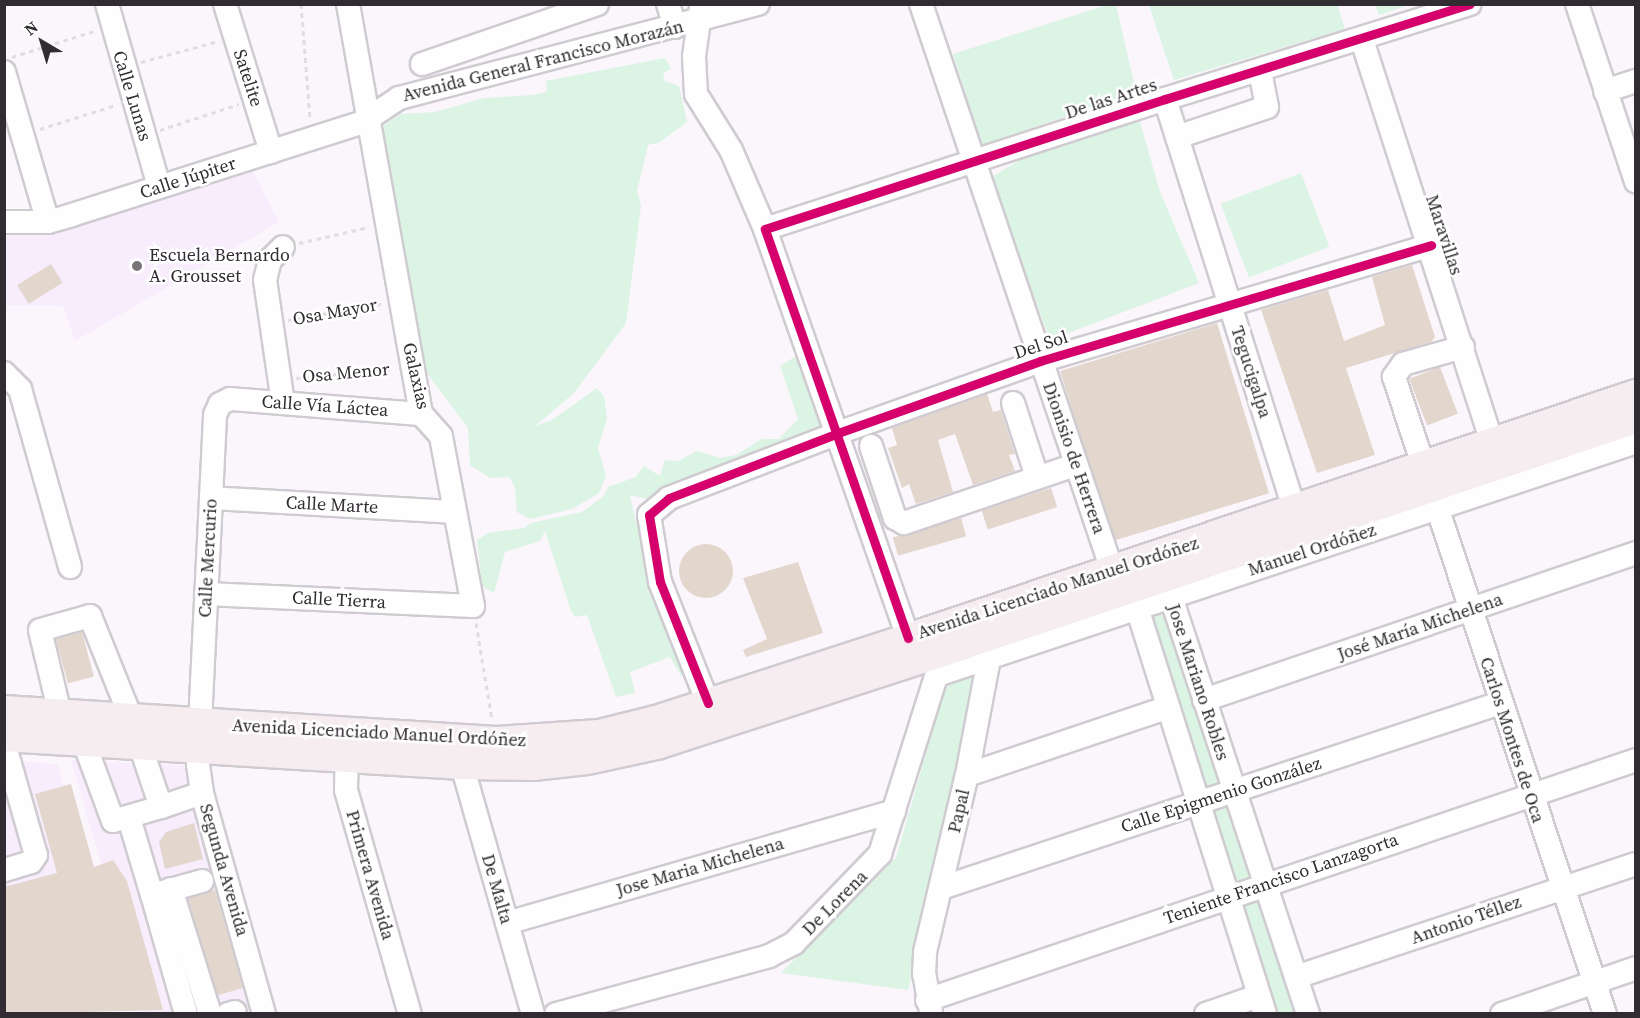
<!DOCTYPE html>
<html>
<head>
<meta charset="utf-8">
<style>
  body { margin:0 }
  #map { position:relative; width:1640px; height:1018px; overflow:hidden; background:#faf6fc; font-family:"Source Serif 4",serif }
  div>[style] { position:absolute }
  .built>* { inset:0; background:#f7edfc }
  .green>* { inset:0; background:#dbf4e3; transform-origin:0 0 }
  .building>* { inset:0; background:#e3d7cd; transform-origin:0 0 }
  .round { border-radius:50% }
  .path>* { height:3px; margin-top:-1.5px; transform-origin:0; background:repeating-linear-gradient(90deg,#dfdde0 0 4.5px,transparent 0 9px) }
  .roads { filter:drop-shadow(2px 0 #cfcbd1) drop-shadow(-2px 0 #cfcbd1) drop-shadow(0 2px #cfcbd1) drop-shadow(0 -2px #cfcbd1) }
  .minor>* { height:22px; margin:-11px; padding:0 11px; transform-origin:11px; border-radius:11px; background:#fefeff }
  .major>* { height:28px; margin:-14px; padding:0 14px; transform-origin:14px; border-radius:14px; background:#f6edf0 }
  .cycleway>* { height:9px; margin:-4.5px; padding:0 4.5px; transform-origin:4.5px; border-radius:4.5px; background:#d6006c }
  .dots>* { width:16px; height:16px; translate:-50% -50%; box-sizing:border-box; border:3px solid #fff; border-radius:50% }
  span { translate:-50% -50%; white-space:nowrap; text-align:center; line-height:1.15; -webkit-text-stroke:5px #fff; paint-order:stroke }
  .street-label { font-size:18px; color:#312c32 }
  .poi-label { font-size:18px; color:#312c32 }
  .left { translate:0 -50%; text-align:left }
  .frame { position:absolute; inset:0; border:6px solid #312c32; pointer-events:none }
  .north { position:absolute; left:12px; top:12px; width:60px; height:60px; -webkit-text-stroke:4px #fff; paint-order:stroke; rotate:322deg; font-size:16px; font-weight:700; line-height:24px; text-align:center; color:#312c32 }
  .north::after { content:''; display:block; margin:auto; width:21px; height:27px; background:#312c32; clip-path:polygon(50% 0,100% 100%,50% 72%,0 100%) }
</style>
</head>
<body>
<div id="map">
  <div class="built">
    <div style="clip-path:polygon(251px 168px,279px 222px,75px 341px,63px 306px,5px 305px,4px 232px,77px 227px)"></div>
    <div style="clip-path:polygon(4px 760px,57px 764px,93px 883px,5px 909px)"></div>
    <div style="clip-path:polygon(71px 760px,187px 766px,255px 1013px,144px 1013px)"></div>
  </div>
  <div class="green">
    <div style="clip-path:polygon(1110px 4px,1116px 5px,1136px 92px,982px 145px,953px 54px)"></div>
    <div style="clip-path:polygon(1149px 5px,1337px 5px,1345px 29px,1174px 80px)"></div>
    <div style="clip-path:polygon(1375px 5px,1375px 4px,1409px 5px,1379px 15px)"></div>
    <div style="clip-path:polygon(665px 58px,671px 69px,663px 73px,665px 81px,679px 86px,687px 122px,660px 142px,648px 145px,637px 191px,641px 206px,626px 323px,574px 393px,535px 426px,552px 420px,597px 388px,604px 396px,607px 419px,598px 448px,606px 476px,599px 493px,572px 509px,530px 519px,517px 512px,515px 487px,509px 477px,490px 478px,470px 465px,468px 428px,424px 369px,383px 126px,401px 114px,435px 112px,484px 98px,533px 95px,547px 92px,546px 81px)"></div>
    <div style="clip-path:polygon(1138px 115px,1160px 192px,1199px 283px,1050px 340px,990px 178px,1032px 153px)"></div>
    <div style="left:1301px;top:173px;width:79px;height:86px;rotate:69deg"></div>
    <div style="clip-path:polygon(796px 356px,830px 433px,660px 502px,630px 495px,636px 522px,690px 672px,681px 676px,670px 657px,630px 672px,635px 693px,616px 697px,587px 615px,575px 617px,571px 611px,545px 531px,540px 541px,505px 552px,494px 593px,482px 586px,477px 540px,488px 533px,524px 528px,531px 523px,582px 512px,604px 496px,608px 487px,636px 477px,644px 466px,660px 476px,665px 460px,678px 461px,697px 451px,720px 458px,736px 455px,762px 439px,779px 439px,798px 419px,780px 366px)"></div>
    <div style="left:1170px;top:610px;width:425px;height:29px;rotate:72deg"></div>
    <div style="clip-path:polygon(982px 674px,908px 990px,781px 973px,896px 858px,947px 681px)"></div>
  </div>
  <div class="building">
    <div style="left:51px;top:264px;width:22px;height:40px;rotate:58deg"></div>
    <div style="clip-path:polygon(1412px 265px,1435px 337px,1431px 342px,1346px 368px,1375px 455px,1317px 473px,1261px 310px,1328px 290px,1344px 341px,1385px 325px,1372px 277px)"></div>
    <div style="left:1217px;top:323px;width:178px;height:164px;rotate:73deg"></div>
    <div style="left:1440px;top:367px;width:50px;height:33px;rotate:69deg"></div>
    <div style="clip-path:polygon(987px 394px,993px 412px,1001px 410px,1003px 417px,1015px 454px,1009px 455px,1015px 471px,973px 485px,955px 434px,938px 440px,953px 492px,916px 504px,909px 484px,902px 488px,888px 448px,897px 445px,892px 428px)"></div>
    <div style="left:1051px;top:488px;width:20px;height:73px;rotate:72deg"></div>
    <div style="left:961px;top:518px;width:19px;height:71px;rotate:74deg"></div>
    <div class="round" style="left:679px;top:544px;width:54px;height:54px"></div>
    <div style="clip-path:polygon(798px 562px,823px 633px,746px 657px,743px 650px,767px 639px,743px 578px)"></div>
    <div style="left:82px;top:632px;width:46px;height:27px;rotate:75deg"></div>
    <div style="clip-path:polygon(71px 784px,94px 867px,113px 860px,127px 881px,163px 1010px,4px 1014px,4px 887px,57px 873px,35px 794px)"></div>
    <div style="clip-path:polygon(194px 823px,203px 859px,165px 869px,159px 842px,166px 832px)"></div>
    <div style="left:215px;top:890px;width:102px;height:28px;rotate:74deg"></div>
  </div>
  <div class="path">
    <div style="left:301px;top:4px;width:115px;rotate:85.5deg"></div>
    <div style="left:12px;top:57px;width:89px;rotate:-17.6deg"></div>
    <div style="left:141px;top:62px;width:81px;rotate:-15.1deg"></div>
    <div style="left:40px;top:129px;width:80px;rotate:-17.5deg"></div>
    <div style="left:160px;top:130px;width:83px;rotate:-18.2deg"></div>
    <div style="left:299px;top:243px;width:72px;rotate:-12.9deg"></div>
    <div style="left:288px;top:320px;width:98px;rotate:-9.9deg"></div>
    <div style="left:296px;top:378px;width:98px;rotate:-5.2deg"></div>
    <div style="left:476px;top:623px;width:98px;rotate:80.6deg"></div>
  </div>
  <div class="roads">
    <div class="minor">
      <div style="left:107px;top:4px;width:190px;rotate:74.1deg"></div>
      <div style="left:225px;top:4px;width:155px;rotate:72.7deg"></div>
      <div style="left:668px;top:4px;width:24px;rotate:73deg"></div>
      <div style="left:921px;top:4px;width:597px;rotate:71.35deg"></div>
      <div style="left:1577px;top:4px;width:187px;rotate:71.6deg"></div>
      <div style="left:701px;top:7px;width:49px;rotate:98.1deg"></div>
      <div style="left:694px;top:56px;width:38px;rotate:87deg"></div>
      <div style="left:696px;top:94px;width:66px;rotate:58deg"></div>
      <div style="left:731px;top:150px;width:86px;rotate:66.7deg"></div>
      <div style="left:765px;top:229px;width:433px;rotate:70.7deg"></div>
      <div style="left:1362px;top:40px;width:440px;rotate:72.1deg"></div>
      <div style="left:422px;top:64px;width:185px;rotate:-18.9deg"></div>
      <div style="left:4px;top:72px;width:156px;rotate:73.7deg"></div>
      <div style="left:1605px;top:91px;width:33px;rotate:-18deg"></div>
      <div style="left:1165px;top:99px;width:429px;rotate:72.5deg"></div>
      <div style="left:1177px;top:137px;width:95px;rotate:-18.4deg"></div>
      <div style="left:1267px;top:107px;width:37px;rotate:-101deg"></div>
      <div style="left:4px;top:222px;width:44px"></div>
      <div style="left:48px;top:222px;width:25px;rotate:-16deg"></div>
      <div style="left:72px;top:215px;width:305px;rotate:-17.7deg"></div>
      <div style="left:363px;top:122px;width:43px;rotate:-33.7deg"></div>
      <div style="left:399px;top:98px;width:371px;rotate:-14.7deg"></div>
      <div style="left:765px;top:229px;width:421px;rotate:-18deg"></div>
      <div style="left:1165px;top:99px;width:319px;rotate:-17.3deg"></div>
      <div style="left:1463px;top:347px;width:62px;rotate:164.2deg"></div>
      <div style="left:1403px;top:364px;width:16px;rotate:125deg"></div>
      <div style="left:1394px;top:377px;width:671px;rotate:71.67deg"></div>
      <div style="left:4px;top:373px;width:23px;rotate:45deg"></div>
      <div style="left:20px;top:389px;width:185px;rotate:74.3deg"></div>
      <div style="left:283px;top:403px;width:124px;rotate:-98.3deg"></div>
      <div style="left:265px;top:280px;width:21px;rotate:-76deg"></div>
      <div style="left:270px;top:260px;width:18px;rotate:-45deg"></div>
      <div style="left:1013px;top:403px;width:78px;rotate:72deg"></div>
      <div style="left:871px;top:446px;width:76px;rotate:71.6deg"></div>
      <div style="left:895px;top:518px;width:10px;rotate:29deg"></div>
      <div style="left:904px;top:523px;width:181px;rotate:-18.7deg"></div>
      <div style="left:211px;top:498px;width:243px;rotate:3.3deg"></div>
      <div style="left:1167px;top:585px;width:452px;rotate:71.8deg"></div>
      <div style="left:206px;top:594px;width:267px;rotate:2.6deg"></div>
      <div style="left:473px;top:606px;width:173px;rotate:-100.7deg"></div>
      <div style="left:441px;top:436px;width:30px;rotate:-132deg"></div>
      <div style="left:421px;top:414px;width:416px;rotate:-100.1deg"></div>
      <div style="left:1133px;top:595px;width:439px;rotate:72.5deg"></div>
      <div style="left:937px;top:675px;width:737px;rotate:-18.43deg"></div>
      <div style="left:1204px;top:700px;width:456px;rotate:-18.8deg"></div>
      <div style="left:708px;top:703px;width:130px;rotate:-111.6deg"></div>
      <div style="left:660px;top:582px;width:68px;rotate:-99.3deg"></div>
      <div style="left:649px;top:515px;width:26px;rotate:-40deg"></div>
      <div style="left:669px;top:498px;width:181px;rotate:-21deg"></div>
      <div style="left:838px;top:433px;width:214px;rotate:-19.6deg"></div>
      <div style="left:1040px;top:361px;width:408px;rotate:-16.5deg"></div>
      <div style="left:60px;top:714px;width:86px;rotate:-103.4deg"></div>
      <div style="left:40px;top:630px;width:52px;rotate:-15.6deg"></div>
      <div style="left:90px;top:616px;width:110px;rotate:68.1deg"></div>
      <div style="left:131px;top:718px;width:94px;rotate:71.4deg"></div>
      <div style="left:161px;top:807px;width:50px;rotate:163.7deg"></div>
      <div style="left:113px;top:821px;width:84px;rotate:-110.2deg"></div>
      <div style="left:347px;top:742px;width:48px;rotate:91.2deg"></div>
      <div style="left:346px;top:790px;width:233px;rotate:74.1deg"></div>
      <div style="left:4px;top:743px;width:116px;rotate:74.1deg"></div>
      <div style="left:36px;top:855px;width:9px;rotate:126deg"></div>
      <div style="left:31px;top:862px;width:28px;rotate:163deg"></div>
      <div style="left:462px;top:765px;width:259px;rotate:74.1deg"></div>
      <div style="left:967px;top:775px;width:210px;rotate:-18.6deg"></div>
      <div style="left:161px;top:807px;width:43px;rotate:-18.9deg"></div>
      <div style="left:129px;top:818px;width:80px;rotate:73.4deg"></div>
      <div style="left:941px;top:888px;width:589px;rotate:-18.31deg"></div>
      <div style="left:171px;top:889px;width:131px;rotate:72.7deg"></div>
      <div style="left:507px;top:923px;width:403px;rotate:-16.1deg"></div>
      <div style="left:1296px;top:977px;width:358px;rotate:-18.4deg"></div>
      <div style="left:927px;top:1000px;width:749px;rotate:-18.7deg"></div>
      <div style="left:931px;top:1012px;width:39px;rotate:-100deg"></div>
      <div style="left:924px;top:974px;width:22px;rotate:-87deg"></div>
      <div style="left:925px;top:952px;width:182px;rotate:-76.7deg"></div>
      <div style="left:967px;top:775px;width:129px;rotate:-79.3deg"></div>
      <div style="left:186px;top:1014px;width:124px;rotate:-105.9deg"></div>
      <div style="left:152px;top:895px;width:52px;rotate:-15.6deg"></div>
      <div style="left:228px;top:1014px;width:7px;rotate:-16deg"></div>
      <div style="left:264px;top:1014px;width:230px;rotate:-105.7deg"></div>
      <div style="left:202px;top:793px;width:29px;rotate:-98deg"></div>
      <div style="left:198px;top:764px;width:349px;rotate:-87.2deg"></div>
      <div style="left:215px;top:415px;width:12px;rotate:-66deg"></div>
      <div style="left:220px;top:404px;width:11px;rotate:-27deg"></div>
      <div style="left:230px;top:399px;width:192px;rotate:4.5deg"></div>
      <div style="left:556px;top:1014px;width:221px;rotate:-15.2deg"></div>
      <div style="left:769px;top:956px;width:28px;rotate:-27deg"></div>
      <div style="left:794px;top:943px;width:124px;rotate:-46deg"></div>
      <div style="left:880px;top:854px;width:203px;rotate:-72.5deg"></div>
      <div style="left:1206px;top:1014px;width:55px;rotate:-19.1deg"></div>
      <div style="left:1502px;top:1014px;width:142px;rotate:-18.9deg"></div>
    </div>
    <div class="major">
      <div style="left:4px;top:710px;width:493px;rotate:3.6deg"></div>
      <div style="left:496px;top:741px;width:103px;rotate:-3.9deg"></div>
      <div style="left:599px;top:734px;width:59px;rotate:-13.8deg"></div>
      <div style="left:656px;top:720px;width:265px;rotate:-18deg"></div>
      <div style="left:908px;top:638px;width:768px;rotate:-18.53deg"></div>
      <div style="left:4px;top:737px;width:459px;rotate:3.5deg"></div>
      <div style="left:462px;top:765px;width:71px;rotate:0.8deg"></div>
      <div style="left:533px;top:766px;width:54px;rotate:-6.3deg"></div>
      <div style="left:587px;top:760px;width:72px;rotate:-12.1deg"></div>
      <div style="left:657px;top:745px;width:301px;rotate:-18deg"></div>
      <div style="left:943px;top:652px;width:731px;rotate:-18.58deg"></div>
    </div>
  </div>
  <div class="cycleway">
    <div style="left:908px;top:638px;width:433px;rotate:-109.3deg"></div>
    <div style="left:765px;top:229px;width:421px;rotate:-18deg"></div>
    <div style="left:1165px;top:99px;width:319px;rotate:-17.3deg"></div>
    <div style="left:708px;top:703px;width:130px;rotate:-111.6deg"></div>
    <div style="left:660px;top:582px;width:68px;rotate:-99.3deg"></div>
    <div style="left:649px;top:515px;width:26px;rotate:-40deg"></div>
    <div style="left:669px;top:498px;width:181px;rotate:-21deg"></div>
    <div style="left:838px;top:433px;width:214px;rotate:-19.6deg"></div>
    <div style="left:1040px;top:361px;width:408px;rotate:-16.5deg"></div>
  </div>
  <div class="dots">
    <div style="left:137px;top:266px;background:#777379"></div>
  </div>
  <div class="street-label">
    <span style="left:543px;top:61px;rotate:-14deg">Avenida General Francisco Morazán</span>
    <span style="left:248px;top:78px;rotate:72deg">Satelite</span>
    <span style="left:132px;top:96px;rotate:73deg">Calle Lunas</span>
    <span style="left:1111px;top:99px;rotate:-18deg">De las Artes</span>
    <span style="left:188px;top:178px;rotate:-18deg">Calle Júpiter</span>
    <span style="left:1444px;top:235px;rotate:72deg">Maravillas</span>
    <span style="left:335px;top:312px;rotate:-10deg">Osa Mayor</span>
    <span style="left:1041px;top:345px;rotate:-18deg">Del Sol</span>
    <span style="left:1251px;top:372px;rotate:72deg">Tegucigalpa</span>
    <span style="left:346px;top:373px;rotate:-5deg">Osa Menor</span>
    <span style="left:416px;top:376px;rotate:77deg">Galaxias</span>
    <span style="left:325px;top:406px;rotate:4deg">Calle Vía Láctea</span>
    <span style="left:1074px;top:458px;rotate:71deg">Dionisio de Herrera</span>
    <span style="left:332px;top:505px;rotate:3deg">Calle Marte</span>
    <span style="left:1312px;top:550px;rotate:-18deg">Manuel Ordóñez</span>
    <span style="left:208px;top:558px;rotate:-87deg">Calle Mercurio</span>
    <span style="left:1058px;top:588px;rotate:-18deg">Avenida Licenciado Manuel Ordóñez</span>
    <span style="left:339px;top:600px;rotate:3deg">Calle Tierra</span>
    <span style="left:1420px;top:627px;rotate:-19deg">José María Michelena</span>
    <span style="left:1198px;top:682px;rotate:72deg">Jose Mariano Robles</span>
    <span style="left:379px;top:733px;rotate:3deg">Avenida Licenciado Manuel Ordóñez</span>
    <span style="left:1512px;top:740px;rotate:72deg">Carlos Montes de Oca</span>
    <span style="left:1221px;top:795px;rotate:-18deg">Calle Epigmenio González</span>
    <span style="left:959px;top:811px;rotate:-77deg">Papal</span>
    <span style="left:700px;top:867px;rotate:-16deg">Jose Maria Michelena</span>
    <span style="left:224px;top:870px;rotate:74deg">Segunda Avenida</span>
    <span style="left:370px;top:875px;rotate:74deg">Primera Avenida</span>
    <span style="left:1281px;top:879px;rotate:-19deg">Teniente Francisco Lanzagorta</span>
    <span style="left:497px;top:889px;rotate:74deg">De Malta</span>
    <span style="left:835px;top:903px;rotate:-45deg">De Lorena</span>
    <span style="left:1466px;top:920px;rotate:-19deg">Antonio Téllez</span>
  </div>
  <div class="poi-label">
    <span class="left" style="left:149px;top:266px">Escuela Bernardo<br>A. Grousset</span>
  </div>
  <div class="frame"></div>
  <div class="north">N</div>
</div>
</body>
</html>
